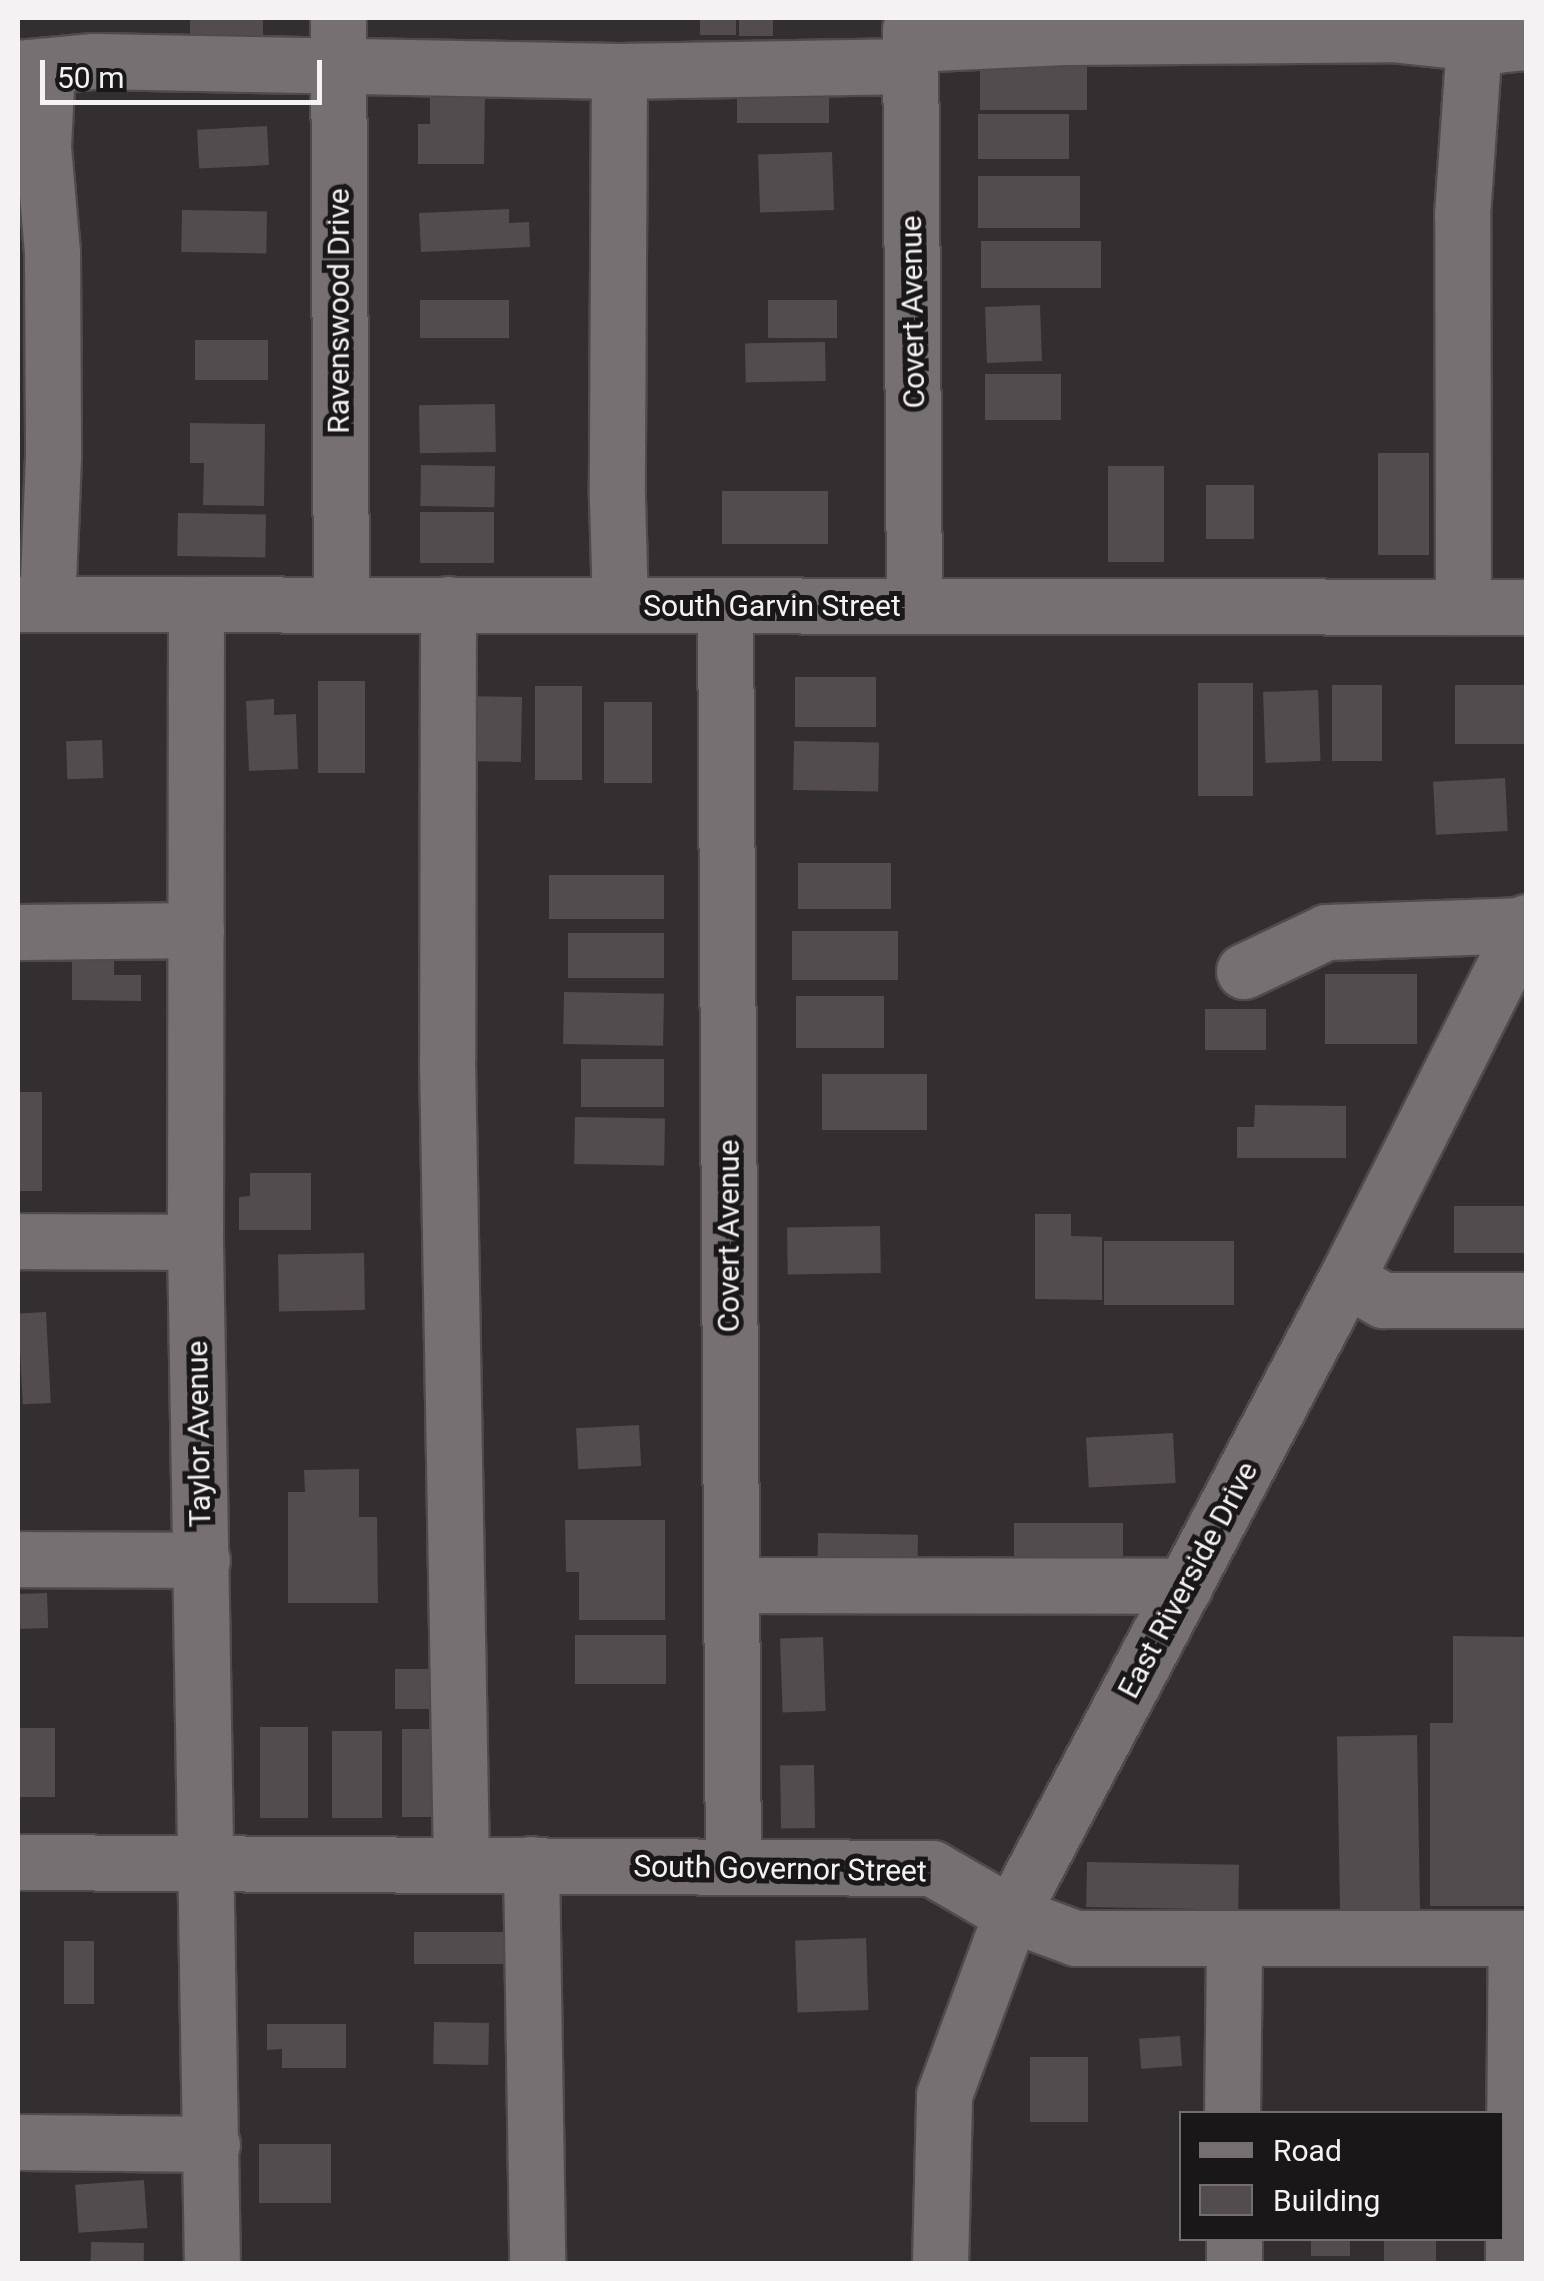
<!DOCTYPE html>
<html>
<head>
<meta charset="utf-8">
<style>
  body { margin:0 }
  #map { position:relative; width:1544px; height:2281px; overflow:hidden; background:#332e30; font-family:Roboto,sans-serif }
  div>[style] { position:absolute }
  .building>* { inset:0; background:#524c4e; transform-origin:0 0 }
  .roads { filter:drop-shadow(2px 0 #4f4b4d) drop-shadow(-2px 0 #4f4b4d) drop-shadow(0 2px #4f4b4d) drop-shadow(0 -2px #4f4b4d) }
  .minor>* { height:55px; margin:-27.5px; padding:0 27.5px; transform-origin:27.5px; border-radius:27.5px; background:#767072 }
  span { translate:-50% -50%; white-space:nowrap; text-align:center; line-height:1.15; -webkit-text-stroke:10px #191718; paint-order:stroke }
  .street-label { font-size:30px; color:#f5f2f3 }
  .frame { position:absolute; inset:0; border:20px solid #f5f2f3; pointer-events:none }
  .legend { position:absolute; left:1179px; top:2111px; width:325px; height:130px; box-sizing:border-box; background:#191718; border:2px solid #716f70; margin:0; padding:12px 18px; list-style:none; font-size:30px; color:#f5f2f3 }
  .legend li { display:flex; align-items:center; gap:20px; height:50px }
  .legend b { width:50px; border:2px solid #716f70 }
  .scale { position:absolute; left:40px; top:60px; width:282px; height:45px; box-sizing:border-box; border:5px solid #f5f2f3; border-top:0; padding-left:12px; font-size:30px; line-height:35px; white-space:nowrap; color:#f5f2f3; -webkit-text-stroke:8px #191718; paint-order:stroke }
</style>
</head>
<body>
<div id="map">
  <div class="building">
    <div style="left:190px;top:18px;width:73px;height:24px"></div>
    <div style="left:700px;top:18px;width:36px;height:17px"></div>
    <div style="left:739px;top:18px;width:34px;height:18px"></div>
    <div style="left:1087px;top:56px;width:54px;height:107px;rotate:90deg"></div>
    <div style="left:737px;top:76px;width:92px;height:47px"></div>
    <div style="clip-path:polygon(430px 90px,485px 90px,484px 164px,418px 164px,418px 124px,430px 124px)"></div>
    <div style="left:978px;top:114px;width:91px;height:45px"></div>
    <div style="left:267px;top:126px;width:39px;height:70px;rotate:87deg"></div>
    <div style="left:832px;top:152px;width:58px;height:74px;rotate:88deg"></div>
    <div style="left:978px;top:176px;width:102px;height:52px"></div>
    <div style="clip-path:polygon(509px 209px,509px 223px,529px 222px,530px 247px,421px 252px,419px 213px)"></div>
    <div style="left:182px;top:210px;width:85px;height:42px;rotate:1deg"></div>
    <div style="left:981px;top:241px;width:120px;height:47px"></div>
    <div style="left:420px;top:300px;width:89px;height:38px"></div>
    <div style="left:768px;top:300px;width:69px;height:38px"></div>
    <div style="left:1040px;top:305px;width:56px;height:55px;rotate:88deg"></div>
    <div style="left:195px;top:340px;width:73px;height:40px"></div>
    <div style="left:825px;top:342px;width:39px;height:80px;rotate:89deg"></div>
    <div style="left:985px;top:374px;width:76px;height:46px"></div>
    <div style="left:495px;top:404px;width:48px;height:76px;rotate:89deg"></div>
    <div style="clip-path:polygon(190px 423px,265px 424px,264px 506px,203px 505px,204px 463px,190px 463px)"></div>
    <div style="left:1378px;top:453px;width:51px;height:102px"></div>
    <div style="left:421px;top:465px;width:74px;height:41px;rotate:1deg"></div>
    <div style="left:1108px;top:466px;width:56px;height:96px"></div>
    <div style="left:1206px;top:485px;width:48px;height:54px"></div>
    <div style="left:722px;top:491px;width:106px;height:53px"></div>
    <div style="left:420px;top:512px;width:74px;height:51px"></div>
    <div style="left:178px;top:513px;width:88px;height:43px;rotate:1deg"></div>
    <div style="left:795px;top:677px;width:81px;height:50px"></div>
    <div style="left:365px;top:681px;width:92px;height:47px;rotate:90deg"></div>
    <div style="left:1198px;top:683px;width:55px;height:113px"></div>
    <div style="left:1332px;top:685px;width:50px;height:76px"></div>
    <div style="left:1526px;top:685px;width:59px;height:71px;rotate:90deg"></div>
    <div style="left:535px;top:686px;width:47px;height:94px"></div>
    <div style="left:1318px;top:690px;width:71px;height:55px;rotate:88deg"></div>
    <div style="left:522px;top:697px;width:65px;height:48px;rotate:91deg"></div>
    <div style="clip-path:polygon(274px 699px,274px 715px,296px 714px,298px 769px,249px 771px,246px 701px)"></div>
    <div style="left:604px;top:702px;width:48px;height:81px"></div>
    <div style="left:102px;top:740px;width:38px;height:36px;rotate:88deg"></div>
    <div style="left:794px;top:741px;width:85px;height:49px;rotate:1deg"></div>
    <div style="left:1505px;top:778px;width:53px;height:72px;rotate:87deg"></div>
    <div style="left:798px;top:863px;width:93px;height:46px"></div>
    <div style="left:664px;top:875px;width:44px;height:115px;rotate:90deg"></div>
    <div style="left:792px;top:931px;width:106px;height:49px"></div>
    <div style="left:568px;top:933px;width:96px;height:45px"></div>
    <div style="clip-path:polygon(72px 950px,114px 950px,114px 975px,141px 975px,141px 1001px,72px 1000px)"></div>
    <div style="left:1417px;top:974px;width:70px;height:92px;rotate:90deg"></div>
    <div style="left:564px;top:992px;width:100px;height:52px;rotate:1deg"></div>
    <div style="left:796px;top:996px;width:88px;height:52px"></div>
    <div style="left:1205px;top:1009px;width:61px;height:41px"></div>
    <div style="left:581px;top:1059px;width:83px;height:48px"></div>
    <div style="left:822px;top:1074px;width:105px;height:56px"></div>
    <div style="left:18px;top:1092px;width:24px;height:99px"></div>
    <div style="clip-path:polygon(1255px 1105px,1346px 1106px,1346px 1158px,1237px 1158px,1237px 1127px,1254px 1127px)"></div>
    <div style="left:575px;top:1117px;width:90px;height:47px;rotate:1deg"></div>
    <div style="clip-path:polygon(250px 1173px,311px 1173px,311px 1230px,239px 1230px,239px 1197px,250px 1196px)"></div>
    <div style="left:1454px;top:1206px;width:72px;height:47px"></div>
    <div style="clip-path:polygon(1035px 1214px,1071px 1214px,1071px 1236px,1102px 1237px,1102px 1300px,1035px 1299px)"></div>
    <div style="left:880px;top:1226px;width:47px;height:93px;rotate:89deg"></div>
    <div style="left:1234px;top:1241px;width:64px;height:130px;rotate:90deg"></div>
    <div style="left:364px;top:1253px;width:57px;height:86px;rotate:89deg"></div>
    <div style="left:46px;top:1312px;width:91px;height:28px;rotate:87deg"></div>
    <div style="left:639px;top:1425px;width:41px;height:63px;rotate:87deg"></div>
    <div style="left:1173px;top:1433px;width:50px;height:87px;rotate:87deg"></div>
    <div style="clip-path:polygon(359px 1469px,359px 1517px,377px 1517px,378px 1603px,288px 1603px,288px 1492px,305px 1492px,304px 1470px)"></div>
    <div style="clip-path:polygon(565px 1520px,665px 1520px,665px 1620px,579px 1620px,579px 1572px,566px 1572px)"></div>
    <div style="left:1123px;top:1523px;width:48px;height:109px;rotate:90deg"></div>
    <div style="left:818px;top:1533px;width:100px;height:48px;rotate:1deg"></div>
    <div style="left:47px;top:1593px;width:35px;height:28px;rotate:88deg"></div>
    <div style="left:575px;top:1635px;width:91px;height:49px"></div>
    <div style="clip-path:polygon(1453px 1636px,1526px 1637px,1526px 1906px,1430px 1906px,1430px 1723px,1453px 1723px)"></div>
    <div style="left:823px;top:1637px;width:74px;height:43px;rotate:88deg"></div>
    <div style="left:395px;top:1669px;width:44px;height:40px"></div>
    <div style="left:260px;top:1727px;width:48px;height:91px"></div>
    <div style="left:18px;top:1728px;width:37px;height:69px"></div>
    <div style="left:402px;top:1729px;width:49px;height:88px"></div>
    <div style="left:332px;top:1731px;width:50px;height:87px"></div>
    <div style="left:1417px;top:1735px;width:175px;height:80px;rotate:89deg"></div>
    <div style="left:814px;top:1765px;width:63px;height:34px;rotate:89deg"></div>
    <div style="left:1087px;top:1862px;width:152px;height:45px;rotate:1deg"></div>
    <div style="left:414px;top:1932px;width:93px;height:32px"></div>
    <div style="left:866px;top:1938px;width:72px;height:71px;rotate:88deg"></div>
    <div style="left:64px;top:1941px;width:30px;height:63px"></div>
    <div style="left:434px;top:2022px;width:55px;height:42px;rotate:1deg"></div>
    <div style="clip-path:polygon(267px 2024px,346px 2024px,346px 2068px,282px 2068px,282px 2049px,267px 2050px)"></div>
    <div style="left:1180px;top:2036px;width:30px;height:41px;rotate:86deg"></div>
    <div style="left:1030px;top:2057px;width:58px;height:65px"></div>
    <div style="left:259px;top:2144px;width:72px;height:59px"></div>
    <div style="left:144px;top:2180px;width:48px;height:69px;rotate:86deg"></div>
    <div style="left:1311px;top:2238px;width:39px;height:18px"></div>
    <div style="left:1384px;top:2238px;width:52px;height:26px"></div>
    <div style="left:91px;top:2242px;width:53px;height:22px;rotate:1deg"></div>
  </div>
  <div class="roads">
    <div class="minor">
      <div style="left:338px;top:18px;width:586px;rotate:89.71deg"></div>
      <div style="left:910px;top:29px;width:577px;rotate:89.6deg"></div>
      <div style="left:910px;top:44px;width:155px;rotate:-2.6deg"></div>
      <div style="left:1065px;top:37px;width:326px;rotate:-0.5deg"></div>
      <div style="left:1391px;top:34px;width:106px;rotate:6deg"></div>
      <div style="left:1496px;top:45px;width:30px;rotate:-6deg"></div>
      <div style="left:47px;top:67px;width:80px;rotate:92.9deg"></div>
      <div style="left:43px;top:147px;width:106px;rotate:85.1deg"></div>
      <div style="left:52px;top:253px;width:203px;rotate:89.7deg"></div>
      <div style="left:53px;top:456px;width:148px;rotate:92.3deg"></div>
      <div style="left:18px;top:68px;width:76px;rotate:-5.3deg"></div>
      <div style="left:94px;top:61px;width:525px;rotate:1.09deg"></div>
      <div style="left:619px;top:71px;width:291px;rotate:-1deg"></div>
      <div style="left:619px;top:71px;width:427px;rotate:90.3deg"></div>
      <div style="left:617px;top:498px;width:107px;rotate:88.4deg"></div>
      <div style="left:18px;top:604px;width:1508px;rotate:0.11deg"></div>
      <div style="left:196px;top:604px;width:638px;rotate:90.09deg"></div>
      <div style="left:195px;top:1242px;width:1022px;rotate:89.05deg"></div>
      <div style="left:448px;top:604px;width:456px;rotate:90.1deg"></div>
      <div style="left:447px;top:1060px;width:804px;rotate:89deg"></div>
      <div style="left:725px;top:606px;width:1259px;rotate:89.64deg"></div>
      <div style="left:1463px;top:607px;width:392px;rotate:-90.1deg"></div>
      <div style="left:1462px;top:215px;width:173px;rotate:-86deg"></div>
      <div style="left:18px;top:932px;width:178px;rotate:-0.6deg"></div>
      <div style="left:1244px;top:971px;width:91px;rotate:-25.4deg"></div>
      <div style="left:1326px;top:932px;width:199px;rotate:-2deg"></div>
      <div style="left:18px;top:1241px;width:177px;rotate:0.3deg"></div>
      <div style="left:1346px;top:1279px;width:43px;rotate:29.6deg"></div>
      <div style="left:1383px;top:1300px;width:143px"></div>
      <div style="left:18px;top:1559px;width:184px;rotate:0.3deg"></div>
      <div style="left:731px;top:1585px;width:454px;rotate:0.1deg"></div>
      <div style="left:18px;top:1862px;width:914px;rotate:0.38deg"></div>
      <div style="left:932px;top:1868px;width:91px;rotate:30.2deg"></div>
      <div style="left:1011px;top:1914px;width:69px;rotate:20.3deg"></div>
      <div style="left:1076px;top:1938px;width:450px"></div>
      <div style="left:531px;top:1864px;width:400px;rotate:89.1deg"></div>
      <div style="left:1232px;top:2114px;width:176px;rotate:-89.3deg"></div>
      <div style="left:18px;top:2142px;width:194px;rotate:0.6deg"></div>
      <div style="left:940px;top:2264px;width:169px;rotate:-88.6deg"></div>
      <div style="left:944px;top:2095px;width:193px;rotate:-69.7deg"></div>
      <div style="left:1011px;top:1914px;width:718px;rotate:-62.19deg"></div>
      <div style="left:1346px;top:1279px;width:400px;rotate:-63.2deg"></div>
      <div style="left:1234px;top:2264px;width:26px;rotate:-90deg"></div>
      <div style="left:1513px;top:2264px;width:326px;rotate:-89.5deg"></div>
    </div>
  </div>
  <div class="street-label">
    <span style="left:339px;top:311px;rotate:-90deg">Ravenswood Drive</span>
    <span style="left:913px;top:312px;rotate:-91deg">Covert Avenue</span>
    <span style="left:772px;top:606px">South Garvin Street</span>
    <span style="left:729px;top:1236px;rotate:-90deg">Covert Avenue</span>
    <span style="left:199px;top:1434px;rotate:-91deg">Taylor Avenue</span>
    <span style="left:1188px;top:1580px;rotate:-62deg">East Riverside Drive</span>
    <span style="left:780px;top:1869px;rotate:1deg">South Governor Street</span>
  </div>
  <div class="frame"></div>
  <ul class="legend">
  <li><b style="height:12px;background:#767072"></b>Road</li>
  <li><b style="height:28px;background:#524c4e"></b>Building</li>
  </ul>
  <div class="scale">50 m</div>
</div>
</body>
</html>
